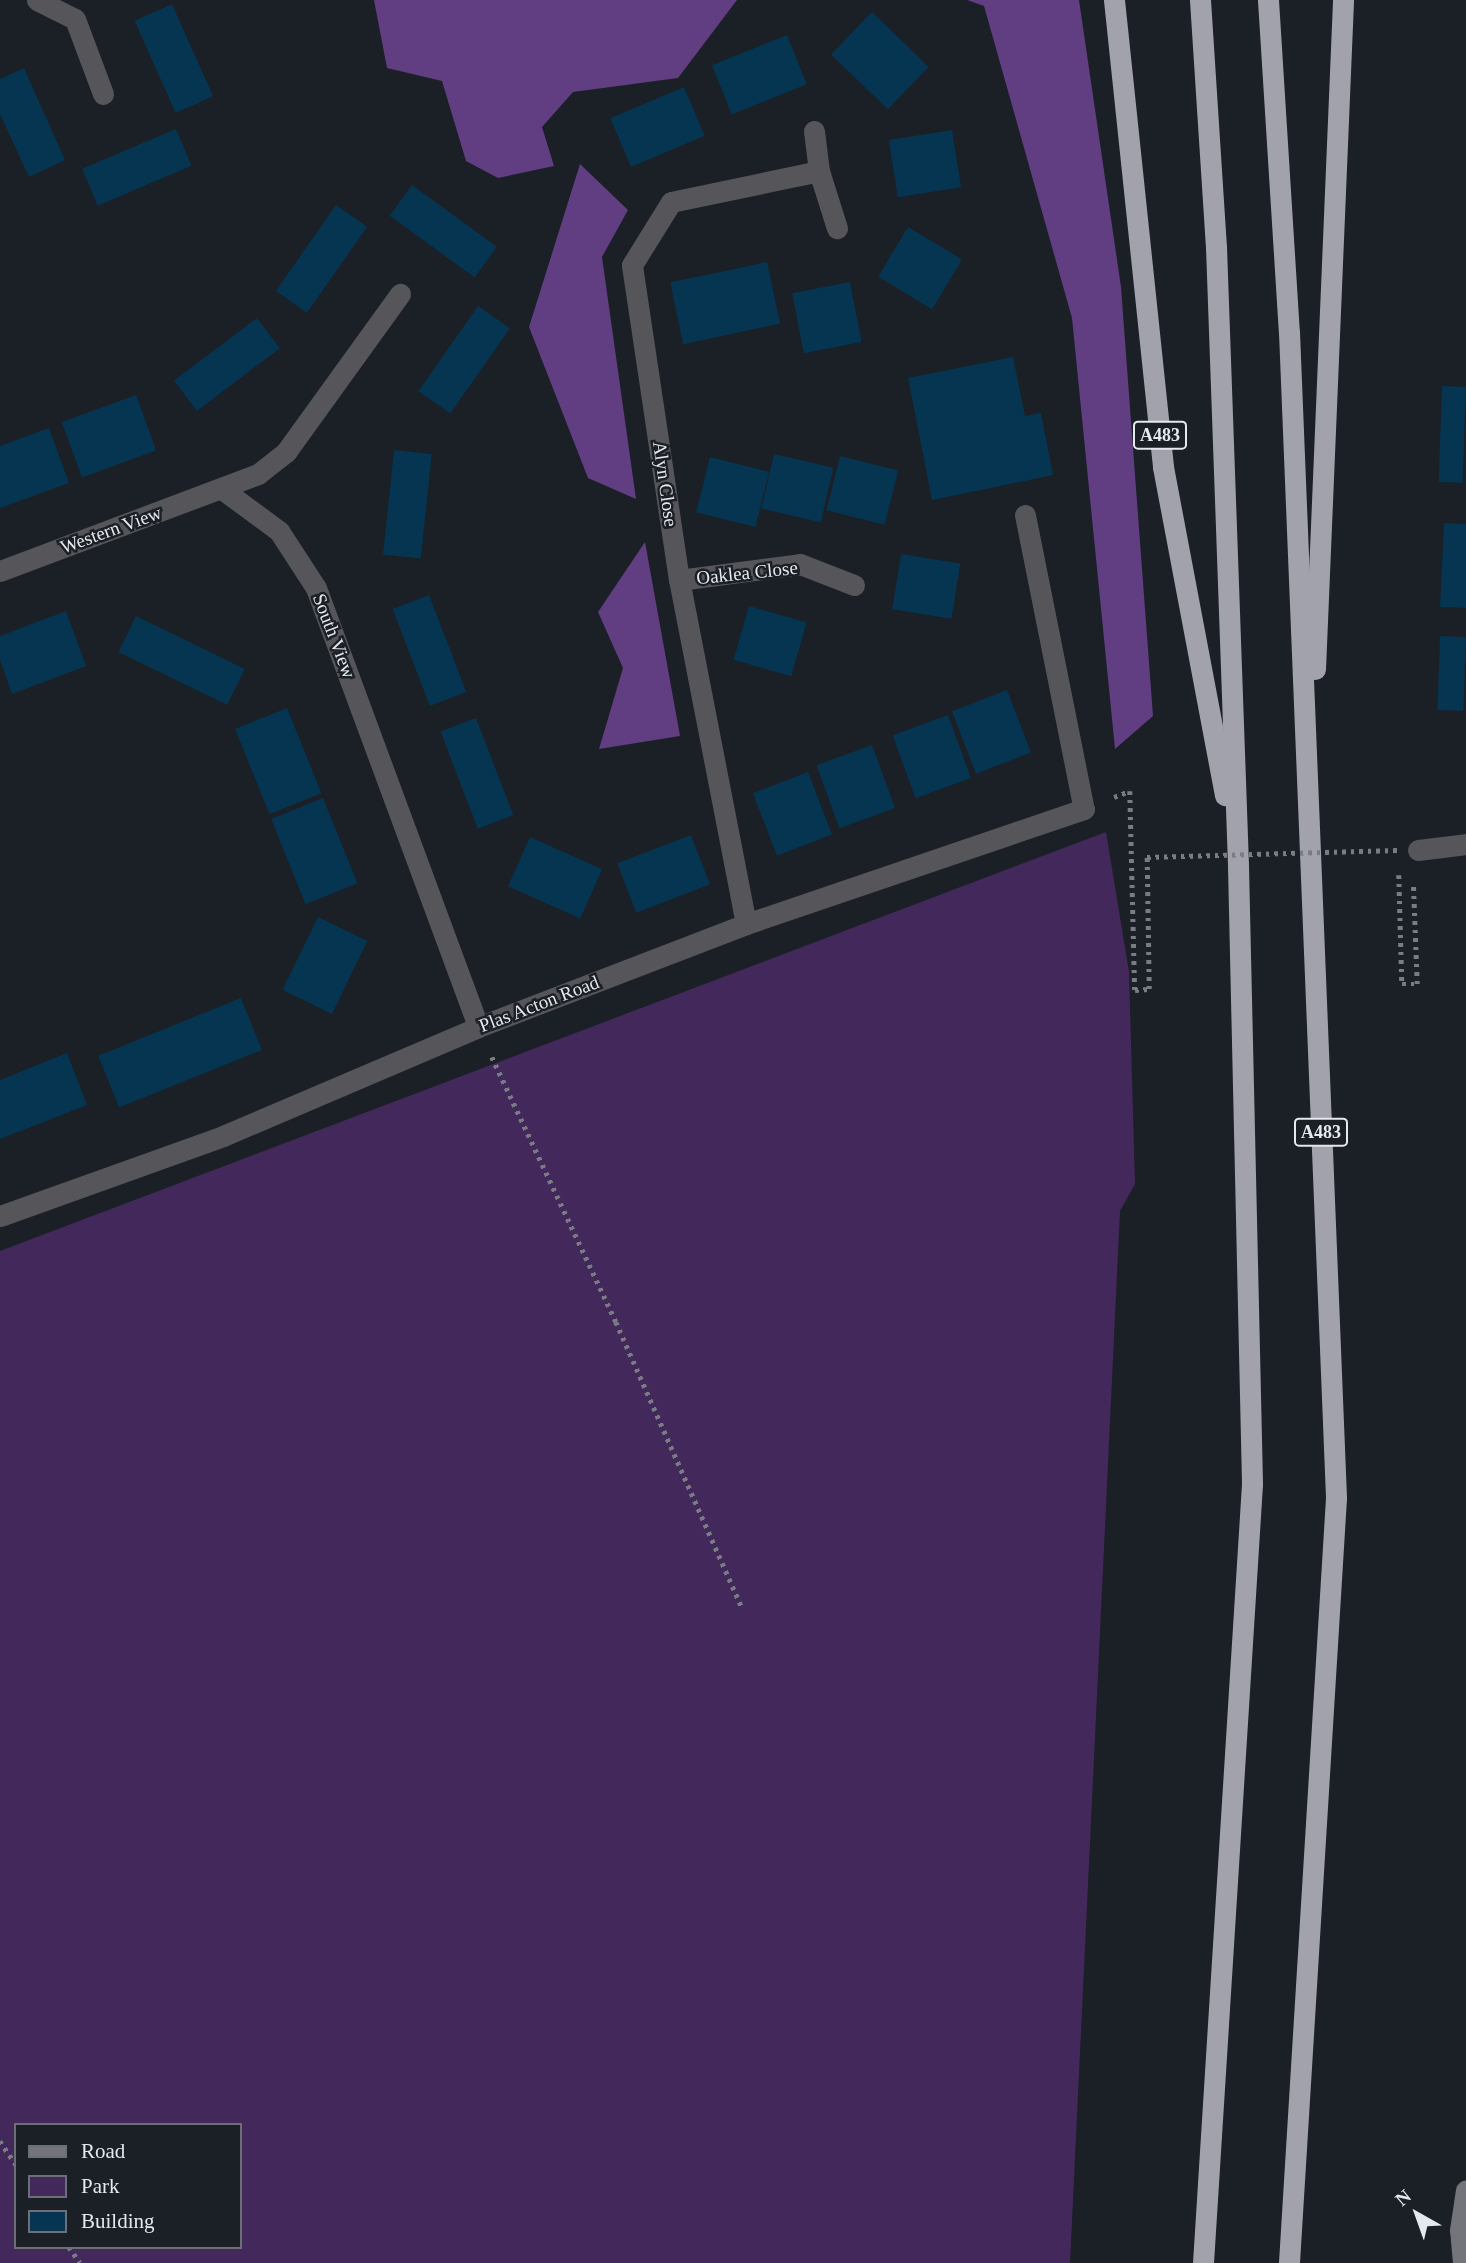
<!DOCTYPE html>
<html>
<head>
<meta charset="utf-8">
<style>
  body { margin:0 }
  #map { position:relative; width:1466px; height:2263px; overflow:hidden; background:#1b1f26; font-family:"Times New Roman",serif }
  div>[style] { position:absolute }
  .green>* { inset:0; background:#43295b }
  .forest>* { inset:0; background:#613d81 }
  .building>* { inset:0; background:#063551; transform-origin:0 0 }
  .path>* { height:4.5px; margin-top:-2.25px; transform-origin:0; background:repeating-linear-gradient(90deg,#797d83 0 3.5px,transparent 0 8.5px) }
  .lane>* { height:21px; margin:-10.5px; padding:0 10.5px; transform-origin:10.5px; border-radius:10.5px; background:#55555a }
  .street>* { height:21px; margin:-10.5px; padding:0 10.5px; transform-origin:10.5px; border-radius:10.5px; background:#55555a }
  .secondary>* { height:21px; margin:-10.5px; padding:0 10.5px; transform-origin:10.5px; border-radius:10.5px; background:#74747b }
  .highway>* { height:21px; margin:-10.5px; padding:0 10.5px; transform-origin:10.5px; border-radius:10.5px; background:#a2a2ad }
  .path-bridge>* { height:4.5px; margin-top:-2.25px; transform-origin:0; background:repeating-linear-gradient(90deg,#797d83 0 3.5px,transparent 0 8.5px) }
  span { translate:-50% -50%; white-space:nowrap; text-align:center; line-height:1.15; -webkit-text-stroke:5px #1b1f26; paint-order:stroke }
  .shield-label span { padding:2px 5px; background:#1b1f26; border:2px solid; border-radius:5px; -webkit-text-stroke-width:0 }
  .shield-label { font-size:18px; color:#e5e8ed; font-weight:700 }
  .street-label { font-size:19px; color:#e5e8ed }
  .legend { position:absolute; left:14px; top:2123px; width:228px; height:126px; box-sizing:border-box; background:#1b1f26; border:2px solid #6c6f76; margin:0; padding:9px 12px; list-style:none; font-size:21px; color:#e5e8ed }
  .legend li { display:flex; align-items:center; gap:14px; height:35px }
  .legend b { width:35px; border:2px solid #6c6f76 }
  .north { position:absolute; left:1382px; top:2179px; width:70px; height:70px; -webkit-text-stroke:5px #1b1f26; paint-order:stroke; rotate:320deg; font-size:19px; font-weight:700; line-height:28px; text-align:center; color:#e5e8ed }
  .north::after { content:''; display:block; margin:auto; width:24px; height:32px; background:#e5e8ed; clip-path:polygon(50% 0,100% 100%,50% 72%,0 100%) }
</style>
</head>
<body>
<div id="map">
  <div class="green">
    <div style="clip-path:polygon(evenodd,1106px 832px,1129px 972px,1135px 1184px,1120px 1211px,1070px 2263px,0 2263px,0 1251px,1106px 832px,16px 2125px,240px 2125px,240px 2247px,16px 2247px,16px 2125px)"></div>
  </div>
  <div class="forest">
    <div style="clip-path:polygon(374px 0,737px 0,678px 78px,573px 92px,542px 127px,554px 166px,498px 178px,466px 161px,442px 81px,387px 68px)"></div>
    <div style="clip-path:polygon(967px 0,1079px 0,1121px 287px,1153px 716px,1115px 749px,1072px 318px,984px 6px)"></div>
    <div style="clip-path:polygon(580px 164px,628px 210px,602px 257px,636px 499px,588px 478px,529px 327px)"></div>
    <div style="clip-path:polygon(645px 542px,680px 736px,599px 749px,623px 668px,598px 612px)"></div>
  </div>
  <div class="building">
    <div style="left:172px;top:4px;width:101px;height:41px;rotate:66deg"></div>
    <div style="left:872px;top:12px;width:79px;height:59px;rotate:44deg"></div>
    <div style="left:787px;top:35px;width:53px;height:81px;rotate:68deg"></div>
    <div style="clip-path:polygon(24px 68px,65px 160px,29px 177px,0 114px,0 79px)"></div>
    <div style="left:684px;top:87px;width:53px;height:80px;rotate:67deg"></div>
    <div style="left:176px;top:129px;width:40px;height:102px;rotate:67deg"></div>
    <div style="left:952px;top:130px;width:58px;height:64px;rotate:81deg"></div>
    <div style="left:412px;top:185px;width:105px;height:38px;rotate:36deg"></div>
    <div style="left:336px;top:205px;width:38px;height:105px;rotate:35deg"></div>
    <div style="left:908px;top:227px;width:63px;height:58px;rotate:31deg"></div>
    <div style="left:767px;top:262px;width:63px;height:99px;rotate:78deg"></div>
    <div style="left:850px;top:282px;width:61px;height:59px;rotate:79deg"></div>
    <div style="left:478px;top:306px;width:39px;height:104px;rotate:35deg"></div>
    <div style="left:257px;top:318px;width:38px;height:104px;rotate:53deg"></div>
    <div style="clip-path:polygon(1013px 357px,1025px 416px,1041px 413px,1053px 475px,932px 500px,908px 378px)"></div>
    <div style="left:1442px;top:386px;width:24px;height:96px;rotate:2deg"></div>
    <div style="left:136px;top:395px;width:59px;height:79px;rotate:70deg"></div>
    <div style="clip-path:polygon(49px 428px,69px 483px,0 508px,0 446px)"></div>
    <div style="left:394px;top:450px;width:38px;height:105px;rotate:6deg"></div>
    <div style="left:774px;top:454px;width:61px;height:56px;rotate:13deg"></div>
    <div style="left:840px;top:456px;width:60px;height:56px;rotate:14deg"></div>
    <div style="left:710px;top:457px;width:61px;height:57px;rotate:14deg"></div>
    <div style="clip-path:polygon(1444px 523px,1466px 524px,1466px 608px,1440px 607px)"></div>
    <div style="left:901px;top:554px;width:60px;height:56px;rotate:9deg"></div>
    <div style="left:429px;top:595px;width:104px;height:39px;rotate:69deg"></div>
    <div style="left:749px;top:606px;width:60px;height:56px;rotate:16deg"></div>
    <div style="clip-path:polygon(66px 611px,86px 666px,12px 694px,0 660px,0 636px)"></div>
    <div style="left:136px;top:616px;width:121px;height:40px;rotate:26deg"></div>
    <div style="left:1440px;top:636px;width:26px;height:74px;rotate:2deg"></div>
    <div style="left:1007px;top:690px;width:67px;height:59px;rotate:69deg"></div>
    <div style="left:287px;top:708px;width:92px;height:56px;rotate:68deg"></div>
    <div style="left:948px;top:715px;width:67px;height:59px;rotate:70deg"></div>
    <div style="left:476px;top:718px;width:104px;height:38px;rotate:69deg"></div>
    <div style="left:872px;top:745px;width:67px;height:59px;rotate:70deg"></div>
    <div style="left:808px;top:772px;width:67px;height:59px;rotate:69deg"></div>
    <div style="left:323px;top:798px;width:92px;height:56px;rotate:68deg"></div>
    <div style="left:691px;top:835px;width:53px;height:79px;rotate:69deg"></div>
    <div style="left:530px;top:837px;width:79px;height:54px;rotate:24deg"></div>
    <div style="left:318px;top:917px;width:55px;height:81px;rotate:26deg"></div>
    <div style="left:241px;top:998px;width:56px;height:154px;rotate:68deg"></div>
    <div style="clip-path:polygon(67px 1053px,87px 1105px,0 1139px,0 1080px)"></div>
  </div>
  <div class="path">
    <div style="left:1114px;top:797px;width:17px;rotate:-21deg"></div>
    <div style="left:1130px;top:791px;width:199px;rotate:88.6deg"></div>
    <div style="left:1135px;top:990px;width:14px;rotate:-4deg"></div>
    <div style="left:1149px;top:989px;width:132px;rotate:-90.9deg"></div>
    <div style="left:1399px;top:875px;width:109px;rotate:88.4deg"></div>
    <div style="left:1402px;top:984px;width:15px"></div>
    <div style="left:1417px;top:984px;width:102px;rotate:-92.2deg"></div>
    <div style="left:492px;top:1057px;width:293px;rotate:64.9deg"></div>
    <div style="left:616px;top:1322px;width:310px;rotate:66.2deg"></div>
    <div style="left:0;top:2141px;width:29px;rotate:56deg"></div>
    <div style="left:69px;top:2247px;width:19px;rotate:55deg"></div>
  </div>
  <div class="lane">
    <div style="left:1025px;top:515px;width:300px;rotate:78.7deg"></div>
  </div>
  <div class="street">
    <div style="left:37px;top:0;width:42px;rotate:26.6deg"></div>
    <div style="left:75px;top:19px;width:80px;rotate:69.5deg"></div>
    <div style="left:814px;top:131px;width:40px;rotate:82.9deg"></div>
    <div style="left:222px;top:489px;width:71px;rotate:36.4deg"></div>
    <div style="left:279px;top:531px;width:68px;rotate:57deg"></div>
    <div style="left:316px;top:588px;width:468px;rotate:69.7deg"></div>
    <div style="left:0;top:571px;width:276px;rotate:-20.6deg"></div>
    <div style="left:258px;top:474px;width:36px;rotate:-38deg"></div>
    <div style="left:286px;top:452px;width:195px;rotate:-54.2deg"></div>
    <div style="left:679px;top:580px;width:122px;rotate:-7.5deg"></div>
    <div style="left:800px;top:564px;width:58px;rotate:21.3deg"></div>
    <div style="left:1418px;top:850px;width:48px;rotate:-7.1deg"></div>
    <div style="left:746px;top:924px;width:350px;rotate:-101deg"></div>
    <div style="left:679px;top:580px;width:318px;rotate:-98.5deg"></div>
    <div style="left:632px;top:265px;width:74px;rotate:-58.2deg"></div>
    <div style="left:671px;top:202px;width:151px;rotate:-11.8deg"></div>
    <div style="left:819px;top:171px;width:60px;rotate:72.5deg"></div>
    <div style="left:0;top:1216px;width:237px;rotate:-19.7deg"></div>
    <div style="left:223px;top:1136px;width:277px;rotate:-23.1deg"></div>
    <div style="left:478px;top:1027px;width:287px;rotate:-21deg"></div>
    <div style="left:746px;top:924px;width:357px;rotate:-18.8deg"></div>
  </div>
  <div class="secondary">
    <div style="left:1463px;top:2263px;width:33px;rotate:-95deg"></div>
    <div style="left:1460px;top:2230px;width:40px;rotate:-81.5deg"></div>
  </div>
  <div class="highway">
    <div style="left:1114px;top:0;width:470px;rotate:84deg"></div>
    <div style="left:1163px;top:467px;width:334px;rotate:79.3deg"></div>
    <div style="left:1200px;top:0;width:248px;rotate:86.3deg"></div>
    <div style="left:1216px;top:247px;width:619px;rotate:87.96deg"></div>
    <div style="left:1238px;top:866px;width:618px;rotate:88.7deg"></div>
    <div style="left:1252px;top:1484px;width:781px;rotate:93.6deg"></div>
    <div style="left:1268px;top:0;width:333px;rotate:86.4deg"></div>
    <div style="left:1289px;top:332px;width:1167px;rotate:87.69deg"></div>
    <div style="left:1336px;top:1498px;width:766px;rotate:93.52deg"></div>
    <div style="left:1315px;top:669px;width:670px;rotate:-87.6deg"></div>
  </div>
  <div class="path-bridge">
    <div style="left:1147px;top:857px;width:251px;rotate:-1.6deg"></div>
  </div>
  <div class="shield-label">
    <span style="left:1160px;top:435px">A483</span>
    <span style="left:1321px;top:1132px">A483</span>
  </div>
  <div class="street-label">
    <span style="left:665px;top:484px;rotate:82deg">Alyn Close</span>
    <span style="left:111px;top:530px;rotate:-20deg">Western View</span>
    <span style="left:747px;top:573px;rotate:-6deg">Oaklea Close</span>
    <span style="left:334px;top:636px;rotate:69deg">South View</span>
    <span style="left:539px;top:1004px;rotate:-21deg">Plas Acton Road</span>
  </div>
  <ul class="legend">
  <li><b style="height:9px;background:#74747b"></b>Road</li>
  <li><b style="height:19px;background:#43295b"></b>Park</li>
  <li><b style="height:19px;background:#063551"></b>Building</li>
  </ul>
  <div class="north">N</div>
</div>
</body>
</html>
